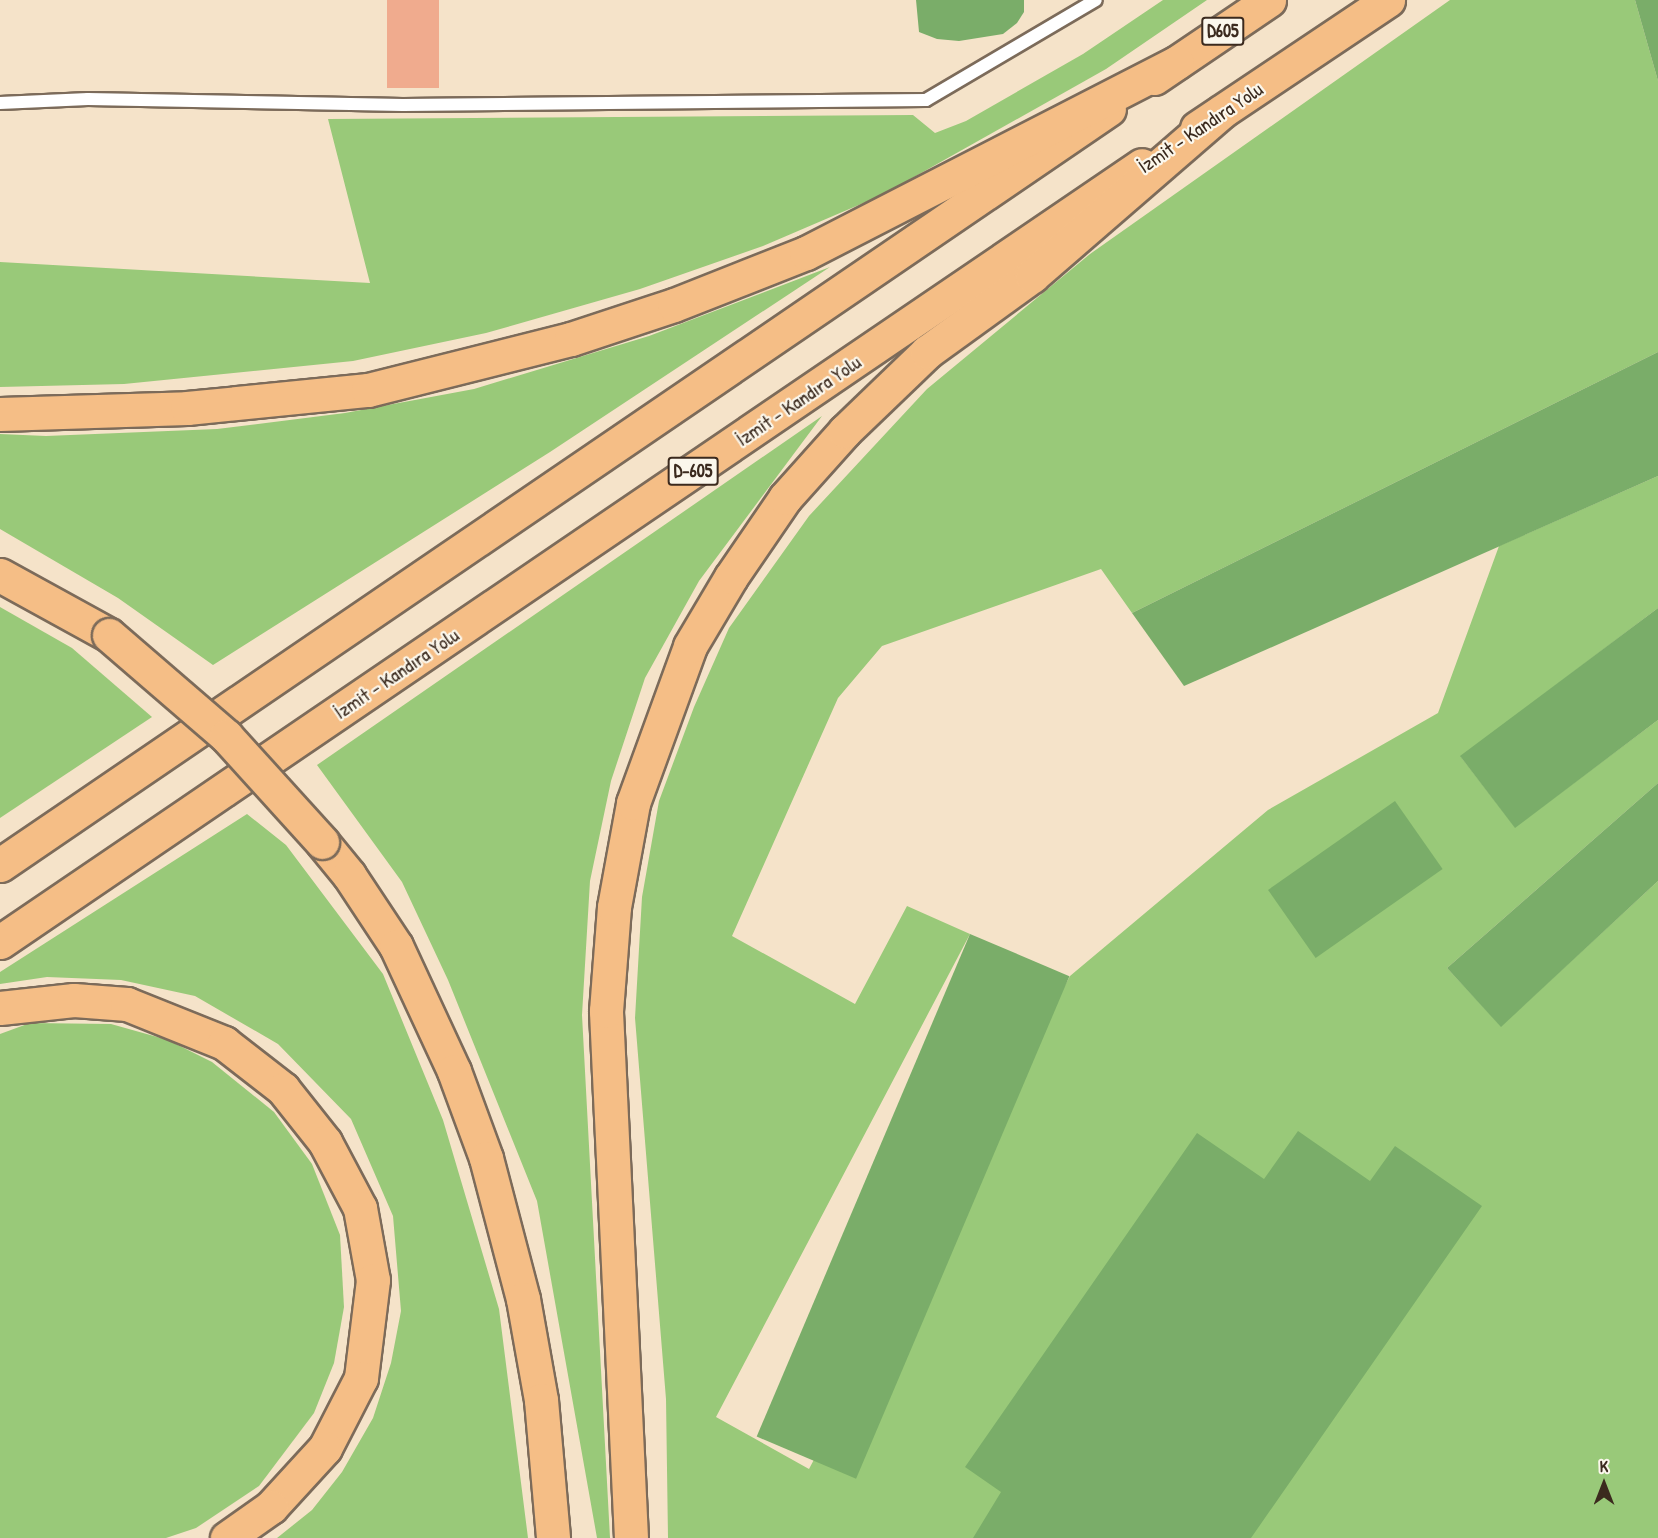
<!DOCTYPE html>
<html>
<head>
<meta charset="utf-8">
<style>
  body { margin:0 }
  #map { position:relative; width:1658px; height:1538px; overflow:hidden; background:#f5e3c9; font-family:"Patrick Hand",sans-serif }
  div>[style] { position:absolute }
  .green>* { inset:0; background:#99c979 }
  .forest>* { inset:0; background:#7aad69; transform-origin:0 0 }
  .building>* { inset:0; background:#f0ab8e; transform-origin:0 0 }
  .roads { filter:drop-shadow(2px 0 #7c6b5a) drop-shadow(-2px 0 #7c6b5a) drop-shadow(0 2px #7c6b5a) drop-shadow(0 -2px #7c6b5a) }
  .service>* { height:12px; margin:-6px; padding:0 6px; transform-origin:6px; border-radius:6px; background:#fff }
  .trunk>* { height:33px; margin:-16.5px; padding:0 16.5px; transform-origin:16.5px; border-radius:16.5px; background:#f5be86 }
  .motorway>* { height:33px; margin:-16.5px; padding:0 16.5px; transform-origin:16.5px; border-radius:16.5px; background:#f5be86 }
  .bridges { filter:drop-shadow(2px 0 #7c6b5a) drop-shadow(-2px 0 #7c6b5a) drop-shadow(0 2px #7c6b5a) drop-shadow(0 -2px #7c6b5a) }
  .motorway-bridge>* { height:33px; margin:-16.5px; padding:0 16.5px; transform-origin:16.5px; border-radius:16.5px; background:#f5be86 }
  span { translate:-50% -50%; white-space:nowrap; text-align:center; line-height:1.15; -webkit-text-stroke:4.5px #fbf7ec; paint-order:stroke }
  .shield-label span { padding:2px 4px; background:#fbf7ec; border:2px solid; border-radius:4px; -webkit-text-stroke-width:0 }
  .shield-label { font-size:18px; color:#3b2a1e; font-weight:700 }
  .street-label { font-size:20px; color:#3b2a1e }
  .north { position:absolute; left:1574px; top:1454px; width:60px; height:60px; -webkit-text-stroke:4px #fbf7ec; paint-order:stroke; rotate:0deg; font-size:16px; font-weight:700; line-height:24px; text-align:center; color:#3b2a1e }
  .north::after { content:''; display:block; margin:auto; width:21px; height:27px; background:#3b2a1e; clip-path:polygon(50% 0,100% 100%,50% 72%,0 100%) }
</style>
</head>
<body>
<div id="map">
  <div class="green">
    <div style="clip-path:polygon(1163px 0,1207px 0,1106px 69px,882px 195px,763px 246px,640px 289px,486px 333px,353px 361px,124px 384px,0 387px,0 262px,370px 283px,328px 119px,913px 115px,935px 133px,966px 121px,1083px 54px)"></div>
    <div style="clip-path:polygon(1450px 0,1635px 0,1658px 81px,1658px 352px,1132px 613px,1101px 569px,882px 646px,838px 698px,732px 936px,855px 1004px,907px 906px,970px 934px,716px 1417px,809px 1469px,1070px 976px,1268px 810px,1438px 713px,1499px 546px,1658px 476px,1658px 608px,1461px 757px,1515px 827px,1658px 720px,1658px 783px,1447px 968px,1501px 1026px,1658px 881px,1658px 1538px,668px 1538px,666px 1399px,635px 1018px,642px 897px,659px 801px,694px 707px,729px 628px,809px 516px,927px 389px,1090px 254px)"></div>
    <div style="clip-path:polygon(830px 267px,550px 452px,213px 665px,118px 598px,0 529px,0 434px,46px 436px,217px 429px,345px 413px,474px 389px,649px 336px)"></div>
    <div style="clip-path:polygon(822px 416px,699px 581px,645px 678px,611px 781px,590px 881px,582px 1015px,610px 1538px,597px 1538px,537px 1201px,448px 980px,402px 882px,317px 765px)"></div>
    <div style="clip-path:polygon(0 607px,72px 648px,152px 717px,0 818px)"></div>
    <div style="clip-path:polygon(247px 814px,286px 845px,383px 974px,443px 1120px,499px 1309px,528px 1538px,277px 1538px,312px 1510px,342px 1472px,373px 1418px,391px 1363px,401px 1311px,393px 1216px,351px 1119px,278px 1044px,195px 996px,121px 980px,47px 977px,0 984px,0 972px)"></div>
    <div style="clip-path:polygon(30px 1023px,111px 1024px,168px 1040px,212px 1062px,274px 1112px,312px 1164px,340px 1235px,344px 1307px,334px 1363px,314px 1413px,259px 1486px,196px 1528px,166px 1538px,0 1538px,0 1034px)"></div>
  </div>
  <div class="forest">
    <div style="clip-path:polygon(916px 0,1024px 0,1024px 12px,1017px 23px,1003px 34px,959px 41px,937px 39px,919px 32px)"></div>
    <div style="clip-path:polygon(1635px 0,1658px 0,1658px 81px)"></div>
    <div style="clip-path:polygon(1658px 352px,1658px 476px,1184px 686px,1132px 613px)"></div>
    <div style="clip-path:polygon(1658px 608px,1658px 720px,1515px 828px,1460px 756px)"></div>
    <div style="clip-path:polygon(1658px 783px,1658px 881px,1501px 1027px,1447px 968px)"></div>
    <div style="left:1395px;top:801px;width:83px;height:155px;rotate:55deg"></div>
    <div style="left:970px;top:934px;width:108px;height:546px;rotate:23deg"></div>
    <div style="clip-path:polygon(1298px 1131px,1370px 1181px,1395px 1146px,1482px 1206px,1251px 1538px,973px 1538px,1001px 1492px,965px 1467px,1197px 1133px,1264px 1179px)"></div>
  </div>
  <div class="building">
    <div style="left:387px;top:0;width:52px;height:88px"></div>
  </div>
  <div class="roads">
    <div class="service">
      <div style="left:0;top:103px;width:88px;rotate:-2.6deg"></div>
      <div style="left:88px;top:99px;width:315px;rotate:1.1deg"></div>
      <div style="left:403px;top:105px;width:523px;rotate:-0.55deg"></div>
      <div style="left:926px;top:100px;width:197px;rotate:-30.5deg"></div>
    </div>
    <div class="trunk">
      <div style="left:1154px;top:78px;width:139px;rotate:-34.1deg"></div>
      <div style="left:1197px;top:128px;width:230px;rotate:-33.8deg"></div>
      <div style="left:0;top:865px;width:1342px;rotate:-34.28deg"></div>
      <div style="left:0;top:942px;width:1381px;rotate:-34.23deg"></div>
    </div>
    <div class="motorway">
      <div style="left:0;top:414px;width:187px;rotate:-1.8deg"></div>
      <div style="left:187px;top:408px;width:182px;rotate:-5.7deg"></div>
      <div style="left:368px;top:390px;width:209px;rotate:-14.1deg"></div>
      <div style="left:571px;top:339px;width:108px;rotate:-18.3deg"></div>
      <div style="left:674px;top:305px;width:142px;rotate:-21.5deg"></div>
      <div style="left:806px;top:253px;width:417px;rotate:-27.2deg"></div>
      <div style="left:0;top:575px;width:124px;rotate:28.8deg"></div>
      <div style="left:322px;top:842px;width:43px;rotate:50.7deg"></div>
      <div style="left:349px;top:875px;width:85px;rotate:56.5deg"></div>
      <div style="left:396px;top:946px;width:138px;rotate:65.1deg"></div>
      <div style="left:454px;top:1071px;width:93px;rotate:69.8deg"></div>
      <div style="left:486px;top:1158px;width:146px;rotate:75.3deg"></div>
      <div style="left:523px;top:1299px;width:103px;rotate:79.9deg"></div>
      <div style="left:541px;top:1400px;width:139px;rotate:85deg"></div>
      <div style="left:0;top:1008px;width:74px;rotate:-6.2deg"></div>
      <div style="left:74px;top:1000px;width:53px;rotate:4.3deg"></div>
      <div style="left:127px;top:1004px;width:105px;rotate:21.9deg"></div>
      <div style="left:224px;top:1043px;width:75px;rotate:37.9deg"></div>
      <div style="left:283px;top:1089px;width:68px;rotate:51.6deg"></div>
      <div style="left:325px;top:1142px;width:75px;rotate:62.1deg"></div>
      <div style="left:360px;top:1208px;width:73px;rotate:79.8deg"></div>
      <div style="left:373px;top:1280px;width:99px;rotate:97deg"></div>
      <div style="left:361px;top:1378px;width:79px;rotate:117.2deg"></div>
      <div style="left:325px;top:1448px;width:80px;rotate:132.5deg"></div>
      <div style="left:271px;top:1507px;width:54px;rotate:144.8deg"></div>
      <div style="left:631px;top:1538px;width:528px;rotate:-92.72deg"></div>
      <div style="left:606px;top:1011px;width:104px;rotate:-85.6deg"></div>
      <div style="left:614px;top:907px;width:106px;rotate:-79.6deg"></div>
      <div style="left:633px;top:803px;width:167px;rotate:-70deg"></div>
      <div style="left:690px;top:646px;width:80px;rotate:-59.3deg"></div>
      <div style="left:731px;top:577px;width:96px;rotate:-55.6deg"></div>
      <div style="left:785px;top:498px;width:90px;rotate:-48.2deg"></div>
      <div style="left:845px;top:431px;width:114px;rotate:-43.9deg"></div>
      <div style="left:927px;top:352px;width:130px;rotate:-35.9deg"></div>
      <div style="left:1032px;top:276px;width:250px;rotate:-40.9deg"></div>
    </div>
  </div>
  <div class="bridges">
    <div class="motorway-bridge">
      <div style="left:109px;top:635px;width:155px;rotate:40.8deg"></div>
      <div style="left:226px;top:736px;width:143px;rotate:47.8deg"></div>
    </div>
  </div>
  <div class="shield-label">
    <span style="left:1223px;top:31px">D605</span>
    <span style="left:693px;top:471px">D-605</span>
  </div>
  <div class="street-label">
    <span style="left:1200px;top:127px;rotate:-34deg">İzmit - Kandıra Yolu</span>
    <span style="left:798px;top:400px;rotate:-34deg">İzmit - Kandıra Yolu</span>
    <span style="left:396px;top:673px;rotate:-34deg">İzmit - Kandıra Yolu</span>
  </div>
  <div class="north">K</div>
</div>
</body>
</html>
